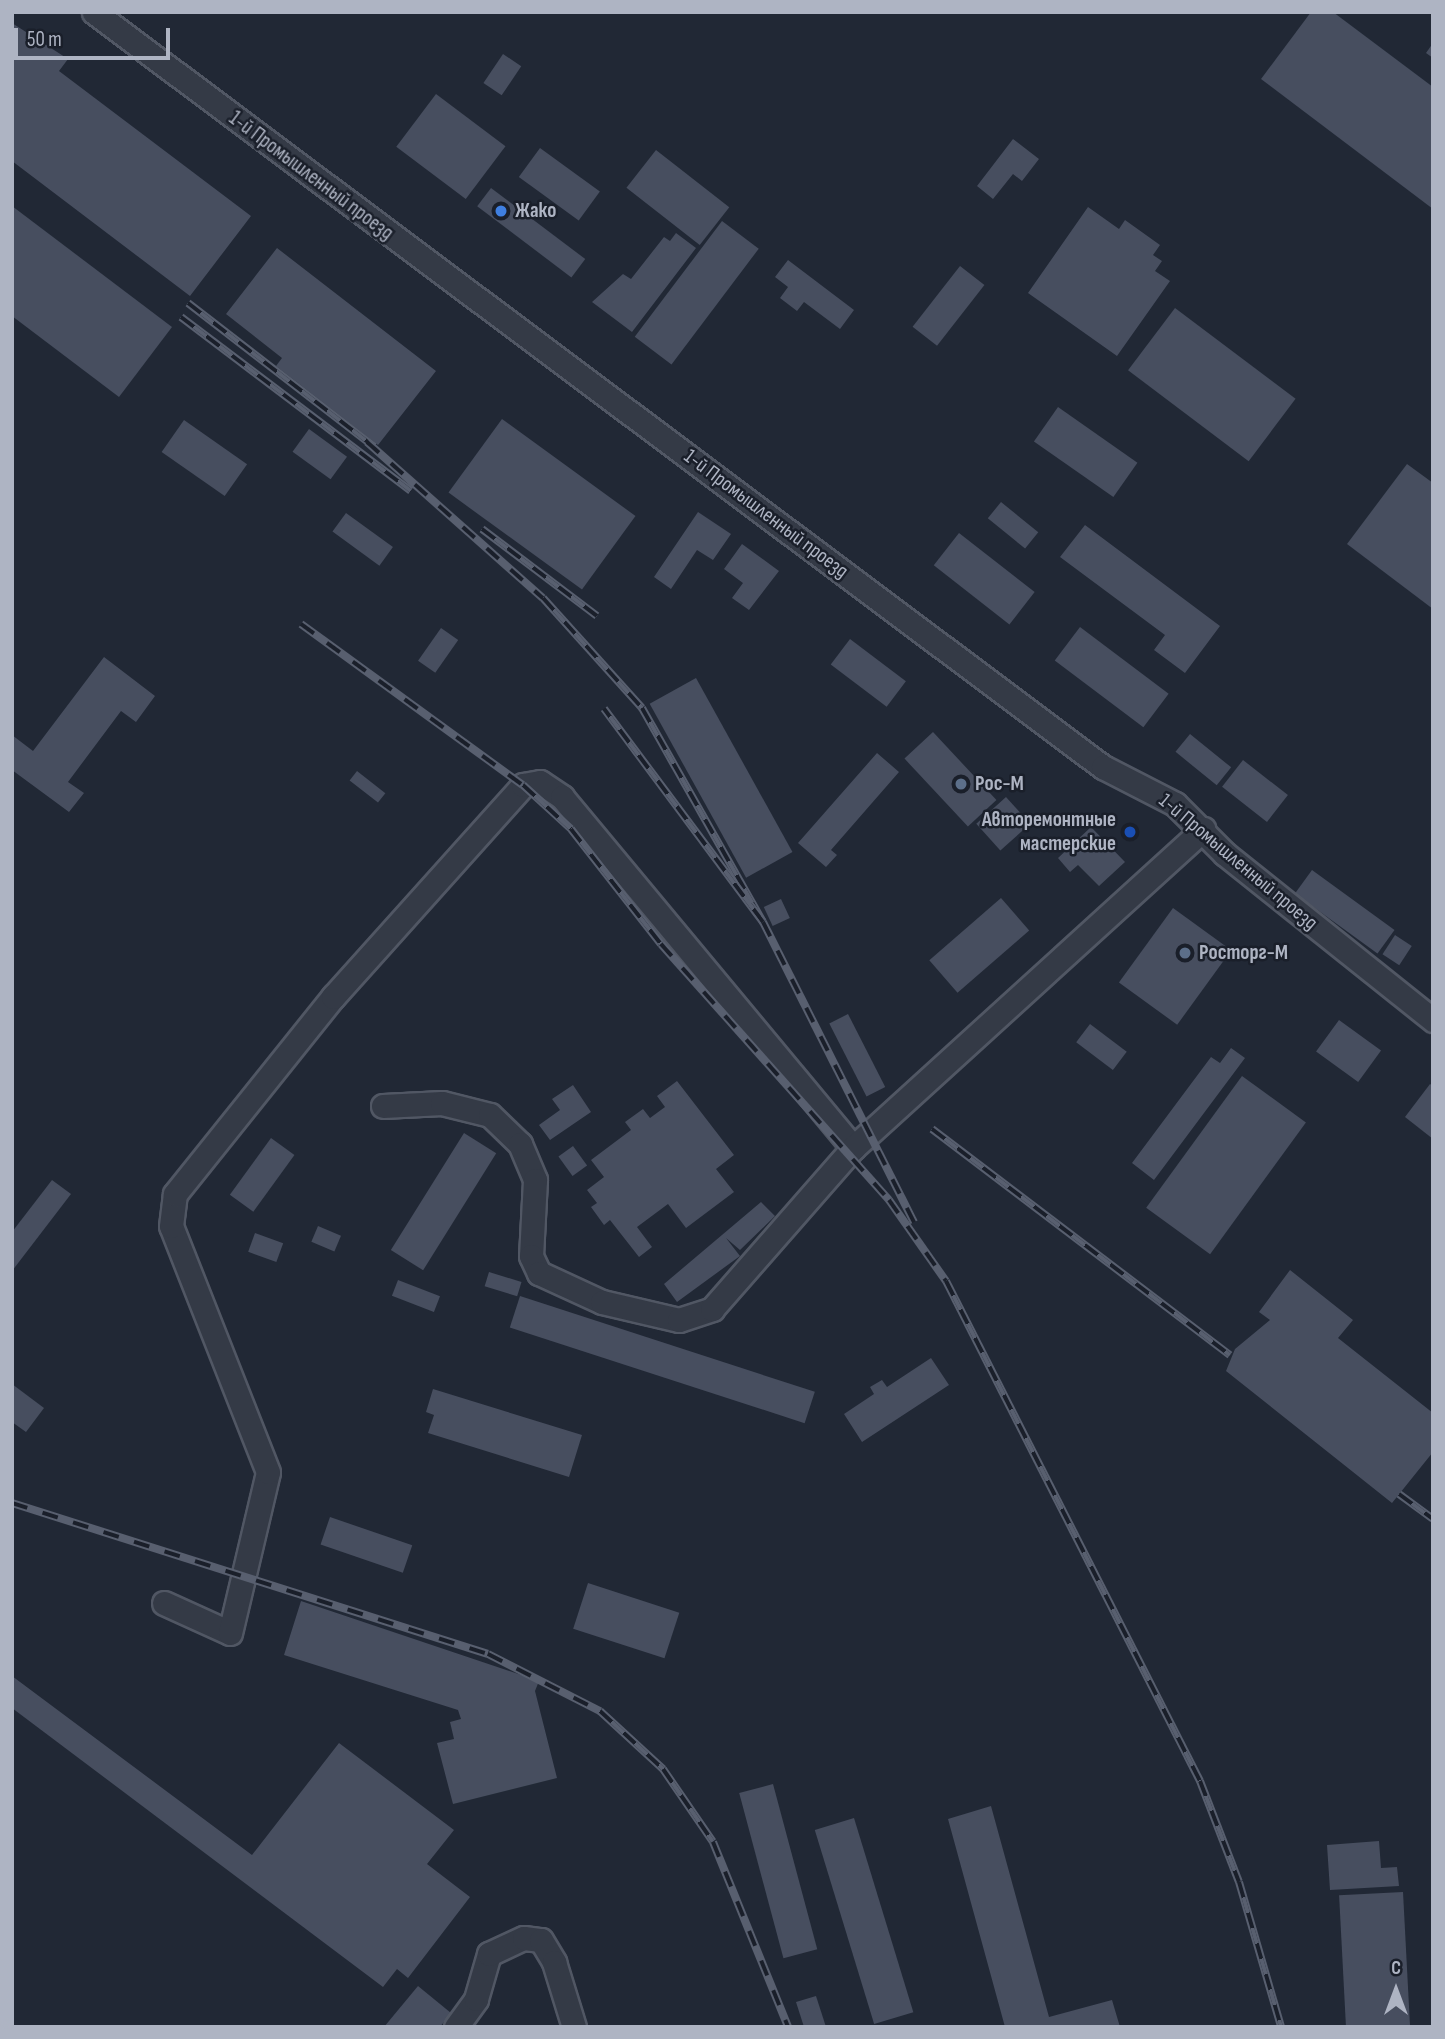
<!DOCTYPE html>
<html>
<head>
<meta charset="utf-8">
<style>
  body { margin:0 }
  #map { position:relative; width:1445px; height:2039px; overflow:hidden; background:#212835; font-family:"Sofia Sans Condensed",sans-serif }
  div>[style] { position:absolute }
  .building>* { inset:0; background:#474e5f; transform-origin:0 0 }
  .roads { filter:drop-shadow(2px 0 #515764) drop-shadow(-2px 0 #515764) drop-shadow(0 2px #515764) drop-shadow(0 -2px #515764) }
  .minor>* { height:23px; margin:-11.5px; padding:0 11.5px; transform-origin:11.5px; border-radius:11.5px; background:#343a46 }
  .rail>* { height:8px; margin-top:-4px; transform-origin:0; background:repeating-linear-gradient(90deg,#1a1f2a 0 16px,#585f6f 0 32px); box-sizing:border-box; border-block:2px solid #585f6f }
  .dots>* { width:19px; height:19px; translate:-50% -50%; box-sizing:border-box; border:4px solid #1a1f2a; border-radius:50% }
  span { translate:-50% -50%; white-space:nowrap; text-align:center; line-height:1.15; -webkit-text-stroke:5px #1a1f2a; paint-order:stroke }
  .street-label { font-size:21px; color:#aeb4c3 }
  .poi-label { font-size:21px; color:#aeb4c3; font-weight:700 }
  .left { translate:0 -50%; text-align:left }
  .right { translate:-100% -50%; text-align:right }
  .frame { position:absolute; inset:0; border:14px solid #aeb4c3; pointer-events:none }
  .north { position:absolute; left:1361px; top:1955px; width:70px; height:70px; -webkit-text-stroke:5px #1a1f2a; paint-order:stroke; rotate:0deg; font-size:19px; font-weight:700; line-height:28px; text-align:center; color:#aeb4c3 }
  .north::after { content:''; display:block; margin:auto; width:24px; height:32px; background:#aeb4c3; clip-path:polygon(50% 0,100% 100%,50% 72%,0 100%) }
  .scale { position:absolute; left:14px; top:28px; width:156px; height:32px; box-sizing:border-box; border:4px solid #aeb4c3; border-top:0; padding-left:9px; font-size:21px; line-height:24px; white-space:nowrap; color:#aeb4c3; -webkit-text-stroke:5px #1a1f2a; paint-order:stroke }
</style>
</head>
<body>
<div id="map">
  <div class="building">
    <div style="clip-path:polygon(1311px 12px,1333px 12px,1433px 87px,1433px 209px,1261px 79px)"></div>
    <div style="clip-path:polygon(12px 23px,68px 59px,59px 71px,251px 216px,190px 296px,12px 161px)"></div>
    <div style="clip-path:polygon(1433px 43px,1433px 58px,1426px 53px)"></div>
    <div style="left:503px;top:54px;width:22px;height:35px;rotate:34deg"></div>
    <div style="left:436px;top:94px;width:87px;height:66px;rotate:37deg"></div>
    <div style="clip-path:polygon(1013px 139px,1039px 159px,1022px 181px,1013px 174px,993px 199px,977px 186px)"></div>
    <div style="left:540px;top:148px;width:74px;height:36px;rotate:36deg"></div>
    <div style="left:656px;top:150px;width:93px;height:48px;rotate:38deg"></div>
    <div style="left:491px;top:188px;width:118px;height:23px;rotate:37deg"></div>
    <div style="clip-path:polygon(12px 206px,172px 327px,119px 397px,12px 316px)"></div>
    <div style="clip-path:polygon(1088px 207px,1119px 229px,1125px 220px,1160px 245px,1153px 255px,1162px 261px,1155px 271px,1170px 281px,1117px 356px,1028px 293px)"></div>
    <div style="left:722px;top:221px;width:46px;height:145px;rotate:37deg"></div>
    <div style="clip-path:polygon(676px 233px,696px 248px,632px 332px,592px 302px,623px 274px,631px 279px,664px 237px,670px 241px)"></div>
    <div style="clip-path:polygon(277px 248px,436px 371px,378px 445px,276px 366px,282px 358px,226px 314px)"></div>
    <div style="clip-path:polygon(788px 260px,854px 310px,840px 329px,804px 302px,797px 311px,780px 298px,788px 287px,775px 277px)"></div>
    <div style="left:960px;top:266px;width:31px;height:77px;rotate:38deg"></div>
    <div style="left:1175px;top:308px;width:151px;height:78px;rotate:37deg"></div>
    <div style="left:1058px;top:407px;width:97px;height:42px;rotate:35deg"></div>
    <div style="left:502px;top:419px;width:165px;height:91px;rotate:36deg"></div>
    <div style="left:184px;top:420px;width:77px;height:39px;rotate:35deg"></div>
    <div style="left:309px;top:429px;width:47px;height:28px;rotate:36deg"></div>
    <div style="clip-path:polygon(1407px 464px,1433px 483px,1433px 609px,1347px 544px)"></div>
    <div style="left:1001px;top:502px;width:48px;height:21px;rotate:39deg"></div>
    <div style="clip-path:polygon(698px 512px,731px 534px,713px 560px,697px 550px,671px 589px,654px 577px)"></div>
    <div style="left:346px;top:513px;width:58px;height:23px;rotate:36deg"></div>
    <div style="clip-path:polygon(1085px 525px,1220px 626px,1185px 673px,1154px 650px,1165px 635px,1060px 557px)"></div>
    <div style="left:959px;top:533px;width:96px;height:41px;rotate:38deg"></div>
    <div style="clip-path:polygon(742px 544px,779px 571px,749px 610px,732px 598px,743px 583px,724px 569px)"></div>
    <div style="left:1080px;top:627px;width:111px;height:42px;rotate:37deg"></div>
    <div style="left:441px;top:628px;width:21px;height:40px;rotate:35deg"></div>
    <div style="left:850px;top:639px;width:70px;height:32px;rotate:37deg"></div>
    <div style="clip-path:polygon(104px 657px,155px 696px,136px 722px,121px 711px,68px 782px,84px 793px,69px 812px,12px 770px,12px 735px,33px 751px)"></div>
    <div style="left:696px;top:678px;width:199px;height:53px;rotate:61deg"></div>
    <div style="left:933px;top:732px;width:93px;height:39px;rotate:47deg"></div>
    <div style="left:1190px;top:734px;width:53px;height:23px;rotate:39deg"></div>
    <div style="clip-path:polygon(877px 753px,899px 772px,831px 850px,837px 855px,826px 867px,798px 843px)"></div>
    <div style="left:1243px;top:760px;width:57px;height:34px;rotate:38deg"></div>
    <div style="left:357px;top:771px;width:36px;height:12px;rotate:38deg"></div>
    <div style="left:1006px;top:797px;width:36px;height:40px;rotate:48deg"></div>
    <div style="clip-path:polygon(1091px 827px,1125px 862px,1099px 886px,1078px 865px,1070px 872px,1058px 858px)"></div>
    <div style="left:1312px;top:870px;width:102px;height:29px;rotate:36deg"></div>
    <div style="left:1001px;top:898px;width:43px;height:95px;rotate:49deg"></div>
    <div style="left:781px;top:899px;width:21px;height:19px;rotate:65deg"></div>
    <div style="left:1173px;top:908px;width:72px;height:92px;rotate:36deg"></div>
    <div style="left:1395px;top:935px;width:20px;height:23px;rotate:33deg"></div>
    <div style="left:848px;top:1014px;width:82px;height:21px;rotate:63deg"></div>
    <div style="left:1339px;top:1020px;width:52px;height:39px;rotate:36deg"></div>
    <div style="left:1090px;top:1024px;width:46px;height:23px;rotate:37deg"></div>
    <div style="clip-path:polygon(1231px 1048px,1245px 1058px,1154px 1180px,1132px 1163px,1211px 1057px,1220px 1063px)"></div>
    <div style="left:1242px;top:1076px;width:79px;height:163px;rotate:36deg"></div>
    <div style="clip-path:polygon(677px 1081px,734px 1155px,716px 1169px,734px 1192px,686px 1228px,668px 1204px,637px 1227px,652px 1247px,639px 1257px,610px 1220px,604px 1225px,591px 1207px,597px 1203px,587px 1190px,604px 1177px,591px 1160px,631px 1130px,625px 1122px,643px 1109px,650px 1118px,665px 1107px,657px 1096px)"></div>
    <div style="clip-path:polygon(1430px 1084px,1433px 1086px,1433px 1139px,1405px 1117px)"></div>
    <div style="clip-path:polygon(573px 1085px,591px 1112px,550px 1140px,539px 1125px,560px 1110px,552px 1099px)"></div>
    <div style="left:464px;top:1133px;width:38px;height:138px;rotate:32deg"></div>
    <div style="left:271px;top:1138px;width:29px;height:70px;rotate:36deg"></div>
    <div style="left:573px;top:1146px;width:24px;height:18px;rotate:54deg"></div>
    <div style="clip-path:polygon(52px 1180px,71px 1194px,12px 1271px,12px 1232px)"></div>
    <div style="clip-path:polygon(761px 1202px,775px 1216px,740px 1250px,726px 1238px,740px 1256px,677px 1302px,664px 1284px)"></div>
    <div style="left:318px;top:1226px;width:25px;height:17px;rotate:23deg"></div>
    <div style="left:255px;top:1233px;width:30px;height:20px;rotate:20deg"></div>
    <div style="clip-path:polygon(1290px 1270px,1353px 1320px,1338px 1338px,1433px 1413px,1433px 1452px,1392px 1503px,1226px 1371px,1235px 1349px,1270px 1320px,1259px 1312px)"></div>
    <div style="left:489px;top:1272px;width:34px;height:15px;rotate:17deg"></div>
    <div style="left:398px;top:1280px;width:45px;height:17px;rotate:21deg"></div>
    <div style="left:520px;top:1296px;width:310px;height:33px;rotate:18deg"></div>
    <div style="clip-path:polygon(931px 1358px,949px 1385px,862px 1442px,844px 1414px,874px 1394px,870px 1387px,882px 1380px,887px 1387px)"></div>
    <div style="clip-path:polygon(12px 1384px,44px 1408px,26px 1432px,12px 1422px)"></div>
    <div style="clip-path:polygon(433px 1389px,582px 1435px,569px 1477px,428px 1433px,434px 1415px,426px 1412px)"></div>
    <div style="left:330px;top:1517px;width:87px;height:29px;rotate:19deg"></div>
    <div style="left:588px;top:1583px;width:96px;height:48px;rotate:18deg"></div>
    <div style="clip-path:polygon(301px 1601px,539px 1681px,535px 1691px,557px 1778px,453px 1804px,437px 1743px,454px 1739px,450px 1722px,461px 1719px,458px 1710px,284px 1655px)"></div>
    <div style="clip-path:polygon(12px 1676px,252px 1855px,339px 1743px,454px 1830px,427px 1864px,470px 1897px,408px 1978px,397px 1969px,383px 1987px,12px 1708px)"></div>
    <div style="left:773px;top:1784px;width:171px;height:35px;rotate:75deg"></div>
    <div style="clip-path:polygon(991px 1806px,1049px 2017px,1112px 2000px,1120px 2027px,1005px 2027px,948px 1819px)"></div>
    <div style="left:854px;top:1818px;width:203px;height:41px;rotate:73deg"></div>
    <div style="clip-path:polygon(1379px 1841px,1381px 1868px,1397px 1867px,1399px 1886px,1330px 1890px,1327px 1845px)"></div>
    <div style="left:1403px;top:1892px;width:135px;height:64px;rotate:87deg"></div>
    <div style="clip-path:polygon(418px 1986px,451px 2013px,440px 2027px,384px 2027px)"></div>
    <div style="clip-path:polygon(816px 1996px,826px 2027px,804px 2027px,796px 2002px)"></div>
  </div>
  <div class="roads">
    <div class="minor">
      <div style="left:94px;top:12px;width:1260px;rotate:36.81deg"></div>
      <div style="left:1103px;top:767px;width:81px;rotate:27.2deg"></div>
      <div style="left:1175px;top:804px;width:71px;rotate:45deg"></div>
      <div style="left:1225px;top:854px;width:266px;rotate:38.6deg"></div>
      <div style="left:383px;top:1106px;width:59px;rotate:-2.9deg"></div>
      <div style="left:442px;top:1103px;width:49px;rotate:14deg"></div>
      <div style="left:490px;top:1115px;width:42px;rotate:44deg"></div>
      <div style="left:520px;top:1144px;width:39px;rotate:67deg"></div>
      <div style="left:535px;top:1180px;width:76px;rotate:93deg"></div>
      <div style="left:531px;top:1256px;width:19px;rotate:65deg"></div>
      <div style="left:539px;top:1273px;width:69px;rotate:24.7deg"></div>
      <div style="left:602px;top:1302px;width:79px;rotate:13.2deg"></div>
      <div style="left:679px;top:1320px;width:35px;rotate:-18deg"></div>
      <div style="left:712px;top:1309px;width:214px;rotate:-48.8deg"></div>
      <div style="left:164px;top:1603px;width:72px;rotate:24.4deg"></div>
      <div style="left:230px;top:1633px;width:165px;rotate:-76.7deg"></div>
      <div style="left:268px;top:1472px;width:264px;rotate:-111.5deg"></div>
      <div style="left:171px;top:1226px;width:32px;rotate:-83deg"></div>
      <div style="left:175px;top:1194px;width:253px;rotate:-51.3deg"></div>
      <div style="left:333px;top:997px;width:285px;rotate:-48.1deg"></div>
      <div style="left:523px;top:785px;width:17px;rotate:-10deg"></div>
      <div style="left:540px;top:782px;width:27px;rotate:34deg"></div>
      <div style="left:562px;top:797px;width:456px;rotate:50.3deg"></div>
      <div style="left:853px;top:1148px;width:474px;rotate:-42.3deg"></div>
      <div style="left:456px;top:2027px;width:34px;rotate:-54deg"></div>
      <div style="left:476px;top:1999px;width:47px;rotate:-73.9deg"></div>
      <div style="left:489px;top:1954px;width:38px;rotate:-25deg"></div>
      <div style="left:524px;top:1938px;width:17px;rotate:7deg"></div>
      <div style="left:541px;top:1940px;width:26px;rotate:59deg"></div>
      <div style="left:554px;top:1962px;width:68px;rotate:72.9deg"></div>
    </div>
  </div>
  <div class="rail">
    <div style="left:188px;top:303px;width:235px;rotate:37.7deg"></div>
    <div style="left:181px;top:317px;width:288px;rotate:37.1deg"></div>
    <div style="left:367px;top:442px;width:235px;rotate:41.6deg"></div>
    <div style="left:543px;top:598px;width:148px;rotate:48deg"></div>
    <div style="left:642px;top:708px;width:246px;rotate:60.5deg"></div>
    <div style="left:763px;top:922px;width:266px;rotate:-126.7deg"></div>
    <div style="left:482px;top:529px;width:144px;rotate:37.1deg"></div>
    <div style="left:301px;top:624px;width:274px;rotate:36deg"></div>
    <div style="left:523px;top:785px;width:65px;rotate:42.5deg"></div>
    <div style="left:571px;top:829px;width:146px;rotate:52deg"></div>
    <div style="left:661px;top:944px;width:343px;rotate:48.3deg"></div>
    <div style="left:889px;top:1200px;width:99px;rotate:54.9deg"></div>
    <div style="left:946px;top:1281px;width:561px;rotate:63.07deg"></div>
    <div style="left:1200px;top:1781px;width:108px;rotate:68.9deg"></div>
    <div style="left:1239px;top:1882px;width:151px;rotate:73.8deg"></div>
    <div style="left:763px;top:922px;width:336px;rotate:63.3deg"></div>
    <div style="left:932px;top:1129px;width:374px;rotate:37.2deg"></div>
    <div style="left:1399px;top:1494px;width:42px;rotate:36.3deg"></div>
    <div style="left:12px;top:1503px;width:499px;rotate:17.6deg"></div>
    <div style="left:488px;top:1654px;width:126px;rotate:27deg"></div>
    <div style="left:600px;top:1711px;width:86px;rotate:42.6deg"></div>
    <div style="left:663px;top:1769px;width:88px;rotate:55.6deg"></div>
    <div style="left:713px;top:1842px;width:200px;rotate:67.9deg"></div>
  </div>
  <div class="dots">
    <div style="left:501px;top:211px;background:#3f7fe0"></div>
    <div style="left:961px;top:784px;background:#5c6f8a"></div>
    <div style="left:1130px;top:832px;background:#1a4fb4"></div>
    <div style="left:1185px;top:953px;background:#5c6f8a"></div>
  </div>
  <div class="street-label">
    <span style="left:311px;top:176px;rotate:37deg">1-й Промышленный проезд</span>
    <span style="left:766px;top:514px;rotate:37deg">1-й Промышленный проезд</span>
    <span style="left:1238px;top:862px;rotate:40deg">1-й Промышленный проезд</span>
  </div>
  <div class="poi-label">
    <span class="left" style="left:515px;top:211px">Жако</span>
    <span class="left" style="left:975px;top:784px">Рос-М</span>
    <span class="right" style="left:1116px;top:832px">Авторемонтные<br>мастерские</span>
    <span class="left" style="left:1199px;top:953px">Росторг-М</span>
  </div>
  <div class="frame"></div>
  <div class="north">С</div>
  <div class="scale">50 m</div>
</div>
</body>
</html>
